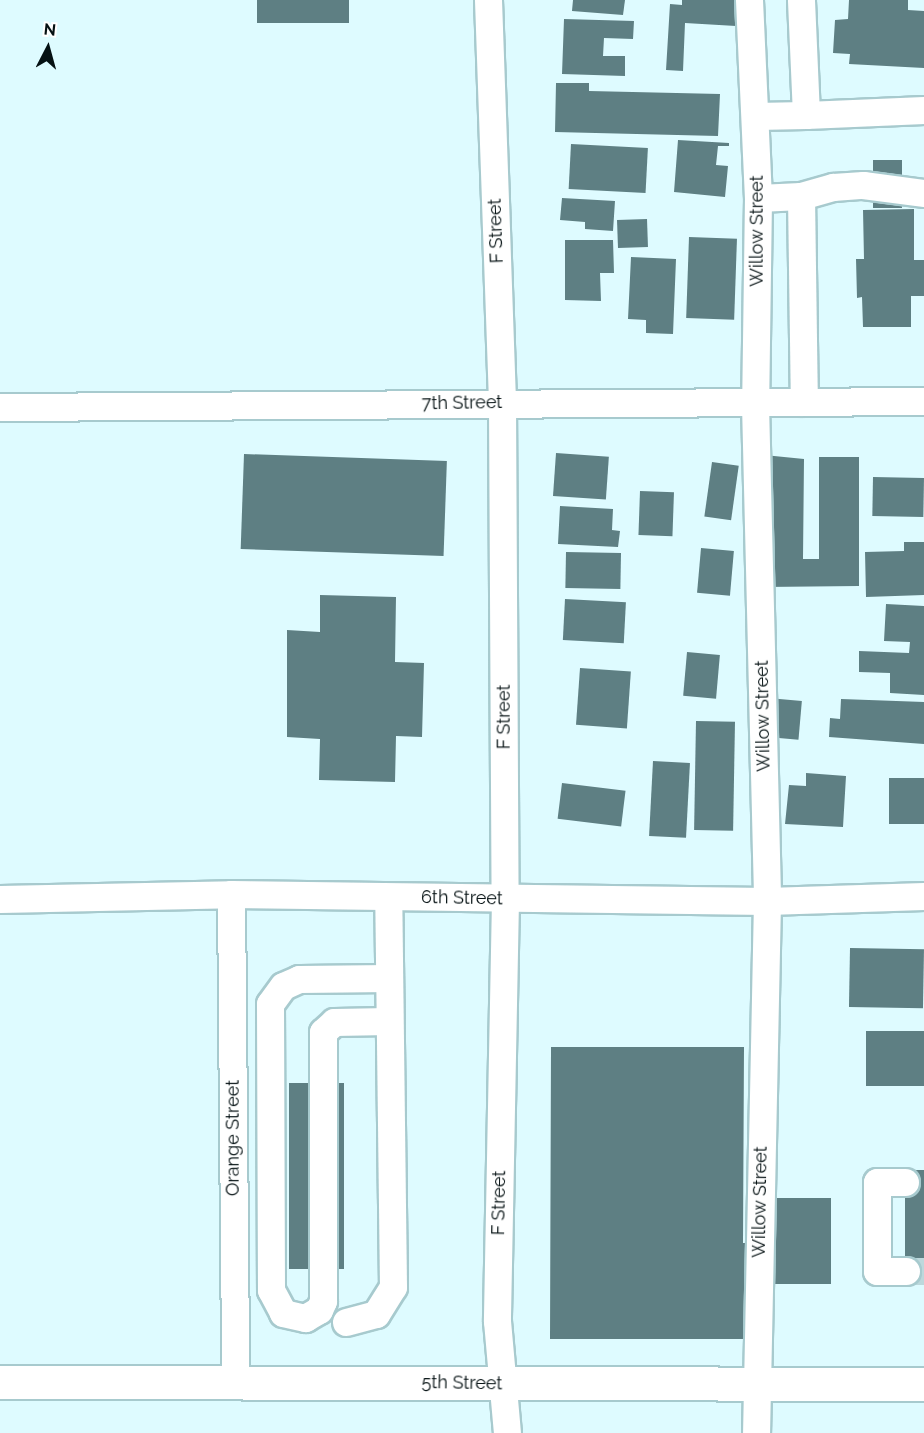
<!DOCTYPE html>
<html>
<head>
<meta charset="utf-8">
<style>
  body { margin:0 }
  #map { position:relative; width:924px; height:1433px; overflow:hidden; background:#defbff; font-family:Raleway,sans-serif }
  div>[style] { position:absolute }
  .building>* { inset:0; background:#5e7f83; transform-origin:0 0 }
  .minor-tunnel>* { height:27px; margin-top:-13.5px; transform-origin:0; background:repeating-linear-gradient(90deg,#bdd8dc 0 27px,transparent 0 41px) }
  .roads { filter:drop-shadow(2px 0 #a7cace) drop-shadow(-2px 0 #a7cace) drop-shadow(0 2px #a7cace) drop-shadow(0 -2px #a7cace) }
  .minor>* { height:27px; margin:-13.5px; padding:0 13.5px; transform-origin:13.5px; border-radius:13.5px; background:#fff }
  .major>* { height:33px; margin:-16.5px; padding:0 16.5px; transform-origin:16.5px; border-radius:16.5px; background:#fff }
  span { translate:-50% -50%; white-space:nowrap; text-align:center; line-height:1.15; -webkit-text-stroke:4.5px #fff; paint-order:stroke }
  .street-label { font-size:18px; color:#051113 }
  .north { position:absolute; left:18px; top:18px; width:60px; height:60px; -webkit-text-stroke:4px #fff; paint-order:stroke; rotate:6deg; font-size:16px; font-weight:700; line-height:24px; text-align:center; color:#051113 }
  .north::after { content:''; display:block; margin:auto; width:21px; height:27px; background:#051113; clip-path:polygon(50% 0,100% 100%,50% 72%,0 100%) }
</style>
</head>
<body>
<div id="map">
  <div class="building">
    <div style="left:257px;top:0;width:92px;height:23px"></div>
    <div style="clip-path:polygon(573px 0,625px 0,623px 15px,572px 11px)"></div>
    <div style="clip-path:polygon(682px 0,738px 0,736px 26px,685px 23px,683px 71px,666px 70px,670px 4px,682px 5px)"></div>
    <div style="clip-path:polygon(849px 0,908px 0,908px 10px,924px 11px,924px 68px,849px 64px,850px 54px,833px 53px,835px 20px,848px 19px)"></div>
    <div style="clip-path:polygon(564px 19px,634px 21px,633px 39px,604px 38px,603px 56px,625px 56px,625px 76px,562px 74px)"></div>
    <div style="clip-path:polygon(556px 83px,589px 83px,589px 91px,720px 94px,718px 136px,555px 132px)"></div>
    <div style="clip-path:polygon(678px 140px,729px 143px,729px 146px,718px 146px,716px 165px,728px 166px,725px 197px,674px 192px)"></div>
    <div style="left:571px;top:144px;width:77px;height:45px;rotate:3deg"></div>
    <div style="left:873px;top:160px;width:29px;height:48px"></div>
    <div style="clip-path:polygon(562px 198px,615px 201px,613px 231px,585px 229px,585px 222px,560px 220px)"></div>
    <div style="clip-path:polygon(914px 209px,914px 260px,924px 260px,924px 296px,911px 296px,911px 327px,863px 327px,862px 297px,857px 298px,856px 259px,864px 259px,863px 210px)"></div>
    <div style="left:647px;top:219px;width:28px;height:30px;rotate:88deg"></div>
    <div style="left:689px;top:237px;width:48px;height:81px;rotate:2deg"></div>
    <div style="clip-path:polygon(565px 240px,613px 240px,614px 273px,600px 273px,601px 301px,565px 300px)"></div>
    <div style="clip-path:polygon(631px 257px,676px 259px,673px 334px,646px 333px,646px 320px,628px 319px)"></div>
    <div style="left:556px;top:453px;width:53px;height:43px;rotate:4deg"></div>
    <div style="left:244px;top:454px;width:203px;height:95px;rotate:2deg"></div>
    <div style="clip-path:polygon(764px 455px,804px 459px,803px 559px,819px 559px,819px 457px,859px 457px,859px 586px,764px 587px)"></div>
    <div style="left:712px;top:462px;width:27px;height:55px;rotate:8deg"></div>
    <div style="left:873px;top:477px;width:51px;height:39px;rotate:1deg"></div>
    <div style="left:640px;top:491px;width:34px;height:44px;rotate:2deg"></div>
    <div style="clip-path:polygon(560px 506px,613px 509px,612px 530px,620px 531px,618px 547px,558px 544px)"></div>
    <div style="clip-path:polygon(904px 542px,924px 542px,924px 595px,866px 597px,865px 552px,904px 551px)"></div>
    <div style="left:701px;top:548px;width:33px;height:45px;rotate:5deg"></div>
    <div style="left:566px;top:552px;width:55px;height:36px;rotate:1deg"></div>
    <div style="clip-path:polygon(320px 595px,396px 597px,395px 662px,424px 663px,422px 737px,396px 736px,395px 782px,319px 780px,320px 739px,287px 737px,287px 630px,320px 632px)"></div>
    <div style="left:565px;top:599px;width:61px;height:41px;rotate:3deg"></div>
    <div style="clip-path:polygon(886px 604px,924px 606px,924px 695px,890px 693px,890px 673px,859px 672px,859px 651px,909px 653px,910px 642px,884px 641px)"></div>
    <div style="left:687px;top:652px;width:33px;height:44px;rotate:5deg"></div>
    <div style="left:580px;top:668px;width:51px;height:57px;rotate:4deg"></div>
    <div style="left:768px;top:698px;width:34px;height:39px;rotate:5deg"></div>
    <div style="clip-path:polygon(841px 699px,924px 702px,924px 744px,829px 737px,830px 718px,840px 719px)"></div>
    <div style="left:696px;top:721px;width:39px;height:109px;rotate:1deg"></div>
    <div style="left:653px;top:761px;width:37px;height:75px;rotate:3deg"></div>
    <div style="clip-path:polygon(806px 773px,846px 776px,843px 827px,785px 824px,789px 785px,806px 786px)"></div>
    <div style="left:889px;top:778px;width:35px;height:46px"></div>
    <div style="left:562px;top:783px;width:64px;height:36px;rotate:7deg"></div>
    <div style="left:850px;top:948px;width:74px;height:59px;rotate:1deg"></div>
    <div style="left:866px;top:1031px;width:58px;height:55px"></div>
    <div style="clip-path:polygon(551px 1047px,744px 1047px,743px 1243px,747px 1243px,748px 1339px,550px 1339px)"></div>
    <div style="left:289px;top:1083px;width:55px;height:186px"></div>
    <div style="left:905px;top:1170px;width:19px;height:109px"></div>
    <div style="left:775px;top:1198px;width:56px;height:86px"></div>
  </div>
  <div class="minor-tunnel">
    <div style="left:906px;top:1271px;width:18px"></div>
  </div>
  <div class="roads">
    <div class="minor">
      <div style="left:488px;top:0;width:402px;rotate:88deg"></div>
      <div style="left:502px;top:402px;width:497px;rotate:89.7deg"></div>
      <div style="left:505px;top:899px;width:422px;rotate:91.1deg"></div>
      <div style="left:497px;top:1321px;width:112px;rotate:84.9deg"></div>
      <div style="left:749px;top:0;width:198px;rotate:87.4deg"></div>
      <div style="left:758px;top:198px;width:206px;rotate:90.8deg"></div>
      <div style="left:755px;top:404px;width:497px;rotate:88.6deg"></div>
      <div style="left:767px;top:901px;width:532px;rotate:91.18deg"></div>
      <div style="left:806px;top:115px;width:118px;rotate:-2.4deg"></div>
      <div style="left:755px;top:116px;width:51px;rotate:-1.1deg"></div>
      <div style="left:806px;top:115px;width:115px;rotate:-92.5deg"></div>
      <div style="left:801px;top:196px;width:33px;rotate:-16deg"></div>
      <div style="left:833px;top:187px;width:30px;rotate:-4deg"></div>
      <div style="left:863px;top:185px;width:62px;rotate:7.5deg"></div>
      <div style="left:758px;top:198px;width:43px;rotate:-2.7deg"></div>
      <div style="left:801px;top:196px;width:206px;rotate:89.2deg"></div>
      <div style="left:0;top:407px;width:924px;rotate:-0.37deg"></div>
      <div style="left:231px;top:894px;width:487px;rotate:89.5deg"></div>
      <div style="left:0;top:899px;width:231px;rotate:-1.2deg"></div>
      <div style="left:231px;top:894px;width:536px;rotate:0.75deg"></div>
      <div style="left:767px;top:901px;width:157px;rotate:-1.8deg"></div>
      <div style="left:389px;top:978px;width:90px;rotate:179.4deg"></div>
      <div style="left:299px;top:979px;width:17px;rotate:156deg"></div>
      <div style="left:283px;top:986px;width:22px;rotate:126deg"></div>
      <div style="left:270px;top:1004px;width:286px;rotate:89.8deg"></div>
      <div style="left:271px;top:1290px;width:26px;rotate:62deg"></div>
      <div style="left:283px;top:1313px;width:23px;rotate:13deg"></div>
      <div style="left:305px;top:1318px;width:16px;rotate:-30deg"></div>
      <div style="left:319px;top:1310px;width:10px;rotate:-66deg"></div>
      <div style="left:323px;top:1301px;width:269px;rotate:-90deg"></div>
      <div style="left:323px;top:1032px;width:15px;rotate:-42deg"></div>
      <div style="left:334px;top:1022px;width:55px;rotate:-1deg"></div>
      <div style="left:905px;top:1182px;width:28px;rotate:180deg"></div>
      <div style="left:877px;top:1182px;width:89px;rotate:90deg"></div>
      <div style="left:877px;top:1271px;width:29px"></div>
      <div style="left:346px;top:1322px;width:31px;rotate:-15deg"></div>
      <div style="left:376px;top:1314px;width:32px;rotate:-58deg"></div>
      <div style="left:393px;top:1287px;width:390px;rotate:-90.7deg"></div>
    </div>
    <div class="major">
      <div style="left:0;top:1382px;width:924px;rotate:0.12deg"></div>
    </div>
  </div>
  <div class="street-label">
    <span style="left:496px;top:231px;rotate:-92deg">F Street</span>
    <span style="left:757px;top:231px;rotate:-90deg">Willow Street</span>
    <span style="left:462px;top:403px;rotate:-1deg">7th Street</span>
    <span style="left:763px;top:716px;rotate:-91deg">Willow Street</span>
    <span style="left:504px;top:717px;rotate:-90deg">F Street</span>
    <span style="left:462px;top:898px;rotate:1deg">6th Street</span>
    <span style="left:233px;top:1138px;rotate:-90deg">Orange Street</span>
    <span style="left:760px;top:1202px;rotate:-89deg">Willow Street</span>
    <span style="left:499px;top:1203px;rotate:-89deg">F Street</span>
    <span style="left:462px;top:1383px;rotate:1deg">5th Street</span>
  </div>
  <div class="north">N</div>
</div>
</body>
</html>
